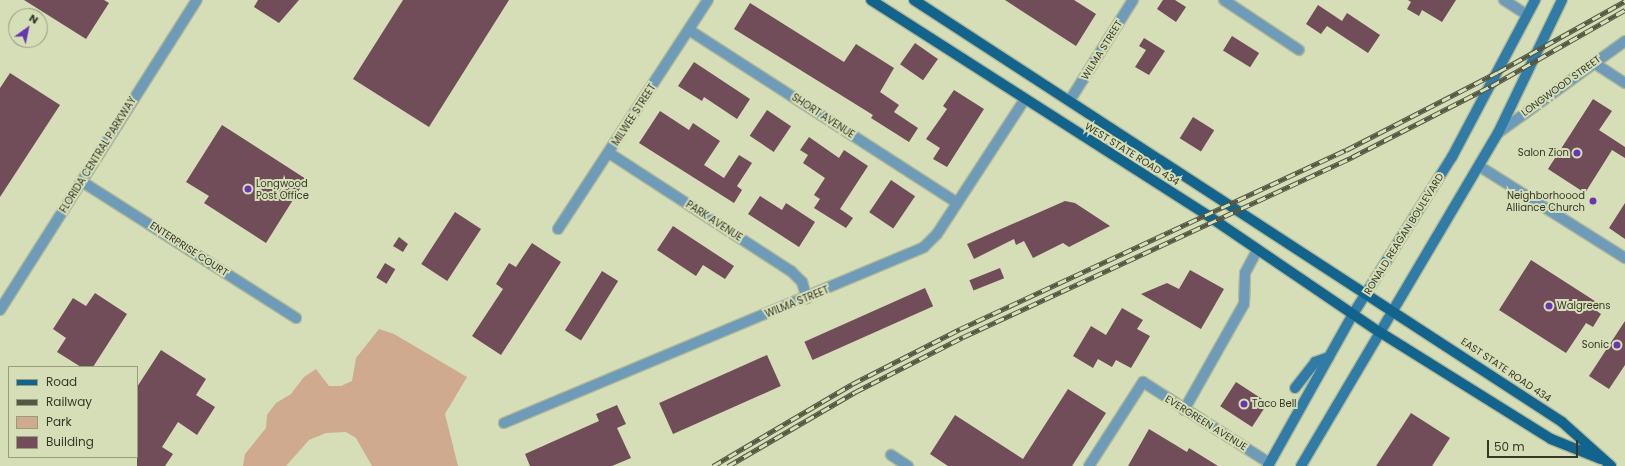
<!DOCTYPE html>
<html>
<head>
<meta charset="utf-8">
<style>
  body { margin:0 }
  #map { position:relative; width:1625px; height:466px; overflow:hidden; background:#d6deb7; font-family:Poppins,sans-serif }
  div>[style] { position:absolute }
  .green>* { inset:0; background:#cfaa8f }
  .building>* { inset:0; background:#714c59; transform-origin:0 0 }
  .roads { filter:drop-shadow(1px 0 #b3b998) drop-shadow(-1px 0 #b3b998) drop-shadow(0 1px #b3b998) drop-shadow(0 -1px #b3b998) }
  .minor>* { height:10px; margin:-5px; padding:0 5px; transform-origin:5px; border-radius:5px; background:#6e9cb8 }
  .tertiary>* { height:10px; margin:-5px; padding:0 5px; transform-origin:5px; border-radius:5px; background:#6e9cb8 }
  .secondary>* { height:10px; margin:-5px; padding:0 5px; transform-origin:5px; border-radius:5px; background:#317ca6 }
  .primary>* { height:10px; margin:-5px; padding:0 5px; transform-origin:5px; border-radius:5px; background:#12648d }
  .rail>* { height:4.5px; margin-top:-2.25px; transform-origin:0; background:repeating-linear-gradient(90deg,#d6deb7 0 9px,#545843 0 18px); box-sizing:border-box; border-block:1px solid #545843 }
  .dots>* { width:11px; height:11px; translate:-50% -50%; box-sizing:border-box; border:2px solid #d6deb7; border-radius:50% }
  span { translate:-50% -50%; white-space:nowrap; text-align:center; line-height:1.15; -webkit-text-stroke:4px #d6deb7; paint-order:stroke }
  .street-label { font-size:10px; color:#353828 }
  .poi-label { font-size:10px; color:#353828 }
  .right { translate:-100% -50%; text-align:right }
  .left { translate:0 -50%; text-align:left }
  .legend { position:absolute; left:8px; top:366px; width:130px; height:92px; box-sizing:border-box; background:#d6deb7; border:1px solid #969c7e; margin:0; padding:5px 7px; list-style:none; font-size:12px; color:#353828 }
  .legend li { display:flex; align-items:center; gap:8px; height:20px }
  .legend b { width:20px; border:1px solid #969c7e }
  .north { position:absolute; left:8px; top:8px; width:40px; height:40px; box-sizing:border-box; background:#d6deb7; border:1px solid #969c7e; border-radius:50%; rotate:33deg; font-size:11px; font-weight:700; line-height:16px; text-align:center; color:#353828 }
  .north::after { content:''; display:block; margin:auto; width:14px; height:18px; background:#6637af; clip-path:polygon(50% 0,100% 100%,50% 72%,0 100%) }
  .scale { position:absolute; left:1487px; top:440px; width:91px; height:18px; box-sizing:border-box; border:2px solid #353828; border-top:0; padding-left:5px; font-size:12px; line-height:14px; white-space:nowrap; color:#353828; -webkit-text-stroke:3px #d6deb7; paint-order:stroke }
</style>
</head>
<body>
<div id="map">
  <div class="green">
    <div style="clip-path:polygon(379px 329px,394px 334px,467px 377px,445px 414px,458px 466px,372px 466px,356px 438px,346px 432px,326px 433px,309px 440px,286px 466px,243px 466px,245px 454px,266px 428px,267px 415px,276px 403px,291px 394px,304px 377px,316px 369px,329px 386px,341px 386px,352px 381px,356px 358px)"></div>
  </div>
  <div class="building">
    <div style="clip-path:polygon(24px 0,104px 0,109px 3px,86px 39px)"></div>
    <div style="clip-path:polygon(258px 0,299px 0,279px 23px,254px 7px)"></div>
    <div style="clip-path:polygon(403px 0,509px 0,429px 127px,353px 79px)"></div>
    <div style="clip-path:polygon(1005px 0,1074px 0,1096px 14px,1076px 46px)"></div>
    <div style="clip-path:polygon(1163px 0,1175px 0,1186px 7px,1176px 22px,1157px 9px)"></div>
    <div style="clip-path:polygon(1408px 0,1456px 0,1442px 22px,1422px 10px,1419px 16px,1407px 9px,1411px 2px)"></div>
    <div style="clip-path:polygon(750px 3px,844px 62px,856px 44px,894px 68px,880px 92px,899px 105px,894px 112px,918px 128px,909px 142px,871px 118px,873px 115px,734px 29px)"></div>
    <div style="clip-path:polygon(1318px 5px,1342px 21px,1347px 13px,1380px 35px,1368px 53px,1327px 26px,1321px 34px,1306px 24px)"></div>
    <div style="left:1232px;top:36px;width:32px;height:17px;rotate:32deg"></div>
    <div style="clip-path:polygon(1144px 38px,1165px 51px,1149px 75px,1135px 67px,1146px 50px,1139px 46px)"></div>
    <div style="left:915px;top:43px;width:28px;height:26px;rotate:35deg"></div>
    <div style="clip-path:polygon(694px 62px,750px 99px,737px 119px,704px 97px,702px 101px,678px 86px)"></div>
    <div style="clip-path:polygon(10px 73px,60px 105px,0 197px,0 88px)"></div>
    <div style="clip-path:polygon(954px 90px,984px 109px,947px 167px,933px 159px,940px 148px,926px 139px,947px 109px,943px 106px)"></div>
    <div style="clip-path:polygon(1593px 99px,1612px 111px,1599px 130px,1625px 147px,1625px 158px,1612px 150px,1585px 193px,1548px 169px)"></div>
    <div style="left:767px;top:110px;width:29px;height:31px;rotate:34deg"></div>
    <div style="clip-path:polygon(660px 111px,689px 130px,693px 123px,720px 141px,704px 165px,724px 178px,739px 155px,752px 163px,737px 186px,742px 190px,734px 203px,639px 143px)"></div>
    <div style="left:1193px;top:117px;width:25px;height:25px;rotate:32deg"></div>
    <div style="clip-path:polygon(222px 125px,306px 179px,266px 243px,204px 203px,209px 196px,186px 182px)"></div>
    <div style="clip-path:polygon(809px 137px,839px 158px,844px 150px,868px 166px,840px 209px,853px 218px,846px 228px,814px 208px,820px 199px,814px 195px,825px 178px,803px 163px,808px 155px,800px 150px)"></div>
    <div style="left:891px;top:180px;width:29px;height:39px;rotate:34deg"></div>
    <div style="clip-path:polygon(760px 196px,782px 210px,786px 203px,815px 222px,799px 247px,748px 214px)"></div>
    <div style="clip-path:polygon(1065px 201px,1075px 203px,1110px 226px,1069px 247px,1063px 243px,1033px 258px,1024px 241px,1016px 245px,1014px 239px,974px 259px,967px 244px)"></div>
    <div style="clip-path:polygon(1625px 203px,1625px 239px,1609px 228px)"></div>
    <div style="left:455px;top:212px;width:31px;height:62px;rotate:33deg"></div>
    <div style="clip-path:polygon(673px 226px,734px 266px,725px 279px,703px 265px,696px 276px,657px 250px)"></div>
    <div style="clip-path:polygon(399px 237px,408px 244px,403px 252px,393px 246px)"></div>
    <div style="clip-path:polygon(532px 243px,561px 262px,501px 355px,472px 336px,503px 289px,496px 284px,509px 263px,516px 267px)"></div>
    <div style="clip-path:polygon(1531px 260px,1598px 303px,1594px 309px,1601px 314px,1593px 327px,1586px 323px,1566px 353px,1499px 310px)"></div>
    <div style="left:385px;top:263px;width:12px;height:17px;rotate:31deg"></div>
    <div style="left:1000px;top:268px;width:11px;height:33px;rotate:68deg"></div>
    <div style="clip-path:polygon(1190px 270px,1224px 289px,1201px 329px,1141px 294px,1167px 283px,1179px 289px)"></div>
    <div style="left:602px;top:271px;width:19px;height:70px;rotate:32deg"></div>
    <div style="left:925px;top:288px;width:20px;height:132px;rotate:66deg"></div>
    <div style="clip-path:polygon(95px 293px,127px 314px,93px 367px,81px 367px,57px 352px,66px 338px,53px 329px,73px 298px,86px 306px)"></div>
    <div style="clip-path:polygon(1122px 308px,1143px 320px,1137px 329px,1150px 336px,1131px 368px,1116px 360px,1112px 367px,1098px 359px,1093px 368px,1073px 356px,1091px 326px,1106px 335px)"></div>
    <div style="clip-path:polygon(1625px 321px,1625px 365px,1609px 389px,1589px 376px)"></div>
    <div style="clip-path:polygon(161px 350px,206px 379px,196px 395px,215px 407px,197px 435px,178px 422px,162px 447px,173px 454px,165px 466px,137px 466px,137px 387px)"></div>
    <div style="left:767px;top:355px;width:34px;height:118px;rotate:66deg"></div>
    <div style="left:1236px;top:382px;width:38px;height:29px;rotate:33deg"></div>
    <div style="clip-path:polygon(1068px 389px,1106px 413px,1072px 466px,948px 466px,930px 454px,955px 415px,1023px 459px)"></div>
    <div style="clip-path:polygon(617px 405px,626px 424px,617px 428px,631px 458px,612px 466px,530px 466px,525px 454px,599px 421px,596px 414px)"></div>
    <div style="clip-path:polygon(1411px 413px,1450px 438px,1432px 466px,1376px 466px)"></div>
    <div style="clip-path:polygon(1149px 429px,1187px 452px,1189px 448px,1218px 466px,1128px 466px)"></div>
  </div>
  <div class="roads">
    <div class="minor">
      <div style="left:1224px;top:0;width:90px;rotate:33.7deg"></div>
      <div style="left:1504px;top:0;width:27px;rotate:33deg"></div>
      <div style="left:689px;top:30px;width:319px;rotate:32.8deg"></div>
      <div style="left:1594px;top:63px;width:37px;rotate:33deg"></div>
      <div style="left:1070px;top:100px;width:118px;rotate:-57.8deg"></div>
      <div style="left:1498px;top:133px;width:157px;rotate:-35.9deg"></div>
      <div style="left:609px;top:153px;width:217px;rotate:33deg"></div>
      <div style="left:791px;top:271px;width:16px;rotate:45deg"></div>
      <div style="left:802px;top:282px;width:17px;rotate:73deg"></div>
      <div style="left:1479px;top:166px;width:173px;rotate:32.2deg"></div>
      <div style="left:81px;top:181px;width:255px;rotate:32.5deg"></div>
      <div style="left:558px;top:229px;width:274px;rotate:-56.8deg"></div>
      <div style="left:1184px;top:410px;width:122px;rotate:-60.5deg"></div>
      <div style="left:1244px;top:304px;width:31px;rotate:-88deg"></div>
      <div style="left:1245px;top:273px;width:26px;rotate:-62deg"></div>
      <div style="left:504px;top:423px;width:455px;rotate:-22.7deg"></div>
      <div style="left:924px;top:247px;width:18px;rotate:-45deg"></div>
      <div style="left:937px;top:234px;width:161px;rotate:-56.9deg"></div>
      <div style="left:891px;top:455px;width:20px;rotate:33deg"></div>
      <div style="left:1089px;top:466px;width:100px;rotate:-57.3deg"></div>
      <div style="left:1143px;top:382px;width:150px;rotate:32.7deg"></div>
    </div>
    <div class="tertiary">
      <div style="left:0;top:310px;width:367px;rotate:-57.6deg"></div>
    </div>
    <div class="secondary">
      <div style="left:1295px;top:388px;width:33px;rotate:-52deg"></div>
      <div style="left:1315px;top:362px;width:15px;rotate:-20deg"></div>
      <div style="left:1268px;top:466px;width:174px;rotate:-60.8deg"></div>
      <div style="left:1353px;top:314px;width:186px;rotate:-57.8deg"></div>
      <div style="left:1452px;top:157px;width:178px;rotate:-62.1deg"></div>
      <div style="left:1301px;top:466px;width:387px;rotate:-59.4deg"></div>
      <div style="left:1498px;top:133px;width:148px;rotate:-64.3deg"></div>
    </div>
    <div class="primary">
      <div style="left:871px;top:0;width:399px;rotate:32.6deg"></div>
      <div style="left:1207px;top:215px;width:207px;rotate:34.2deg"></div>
      <div style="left:1378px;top:331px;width:204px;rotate:32deg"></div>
      <div style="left:1551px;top:439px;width:54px;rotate:21.8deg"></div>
      <div style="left:914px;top:0;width:773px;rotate:33.07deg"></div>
      <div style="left:1562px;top:422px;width:66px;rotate:41.9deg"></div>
    </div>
  </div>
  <div class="rail">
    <div style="left:713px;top:466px;width:161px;rotate:-30.5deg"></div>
    <div style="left:852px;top:384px;width:121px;rotate:-27deg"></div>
    <div style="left:960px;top:329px;width:425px;rotate:-24.9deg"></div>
    <div style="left:1346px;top:150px;width:171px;rotate:-27.2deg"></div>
    <div style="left:1498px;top:72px;width:145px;rotate:-29.2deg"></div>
    <div style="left:728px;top:466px;width:147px;rotate:-30.2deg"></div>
    <div style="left:855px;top:392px;width:121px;rotate:-27deg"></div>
    <div style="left:963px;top:337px;width:429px;rotate:-24.8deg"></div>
    <div style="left:1352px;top:157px;width:156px;rotate:-27.1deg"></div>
    <div style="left:1491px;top:86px;width:154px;rotate:-29.6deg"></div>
  </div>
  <div class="dots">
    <div style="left:1577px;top:153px;background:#6637af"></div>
    <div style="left:248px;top:189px;background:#6637af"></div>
    <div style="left:1593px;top:201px;background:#6637af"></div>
    <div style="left:1549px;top:306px;background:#6637af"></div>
    <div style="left:1617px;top:345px;background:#6637af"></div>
    <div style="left:1244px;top:404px;background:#6637af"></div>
  </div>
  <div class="street-label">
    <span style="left:1102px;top:50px;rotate:-58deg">WILMA STREET</span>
    <span style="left:1561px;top:86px;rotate:-36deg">LONGWOOD STREET</span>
    <span style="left:634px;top:115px;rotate:-57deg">MILWEE STREET</span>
    <span style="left:823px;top:116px;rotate:33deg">SHORT AVENUE</span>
    <span style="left:1132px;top:154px;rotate:32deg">WEST STATE ROAD 434</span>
    <span style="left:98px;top:155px;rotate:-58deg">FLORIDA CENTRAL PARKWAY</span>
    <span style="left:714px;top:221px;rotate:33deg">PARK AVENUE</span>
    <span style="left:1404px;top:234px;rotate:-58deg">RONALD REAGAN BOULEVARD</span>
    <span style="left:189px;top:249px;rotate:33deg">ENTERPRISE COURT</span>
    <span style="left:797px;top:302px;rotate:-22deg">WILMA STREET</span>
    <span style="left:1506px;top:370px;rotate:34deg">EAST STATE ROAD 434</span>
    <span style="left:1206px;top:423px;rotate:32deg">EVERGREEN AVENUE</span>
  </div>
  <div class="poi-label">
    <span class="right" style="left:1569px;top:153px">Salon Zion</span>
    <span class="left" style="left:256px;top:189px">Longwood<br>Post Office</span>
    <span class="right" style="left:1585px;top:201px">Neighborhoood<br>Alliance Church</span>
    <span class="left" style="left:1557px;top:306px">Walgreens</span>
    <span class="right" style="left:1609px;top:345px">Sonic</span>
    <span class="left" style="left:1252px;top:404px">Taco Bell</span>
  </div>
  <ul class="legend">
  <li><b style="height:5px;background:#12648d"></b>Road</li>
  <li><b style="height:5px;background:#545843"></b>Railway</li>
  <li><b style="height:11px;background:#cfaa8f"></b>Park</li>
  <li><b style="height:11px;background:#714c59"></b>Building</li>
  </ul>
  <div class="north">N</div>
  <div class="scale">50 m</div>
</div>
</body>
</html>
